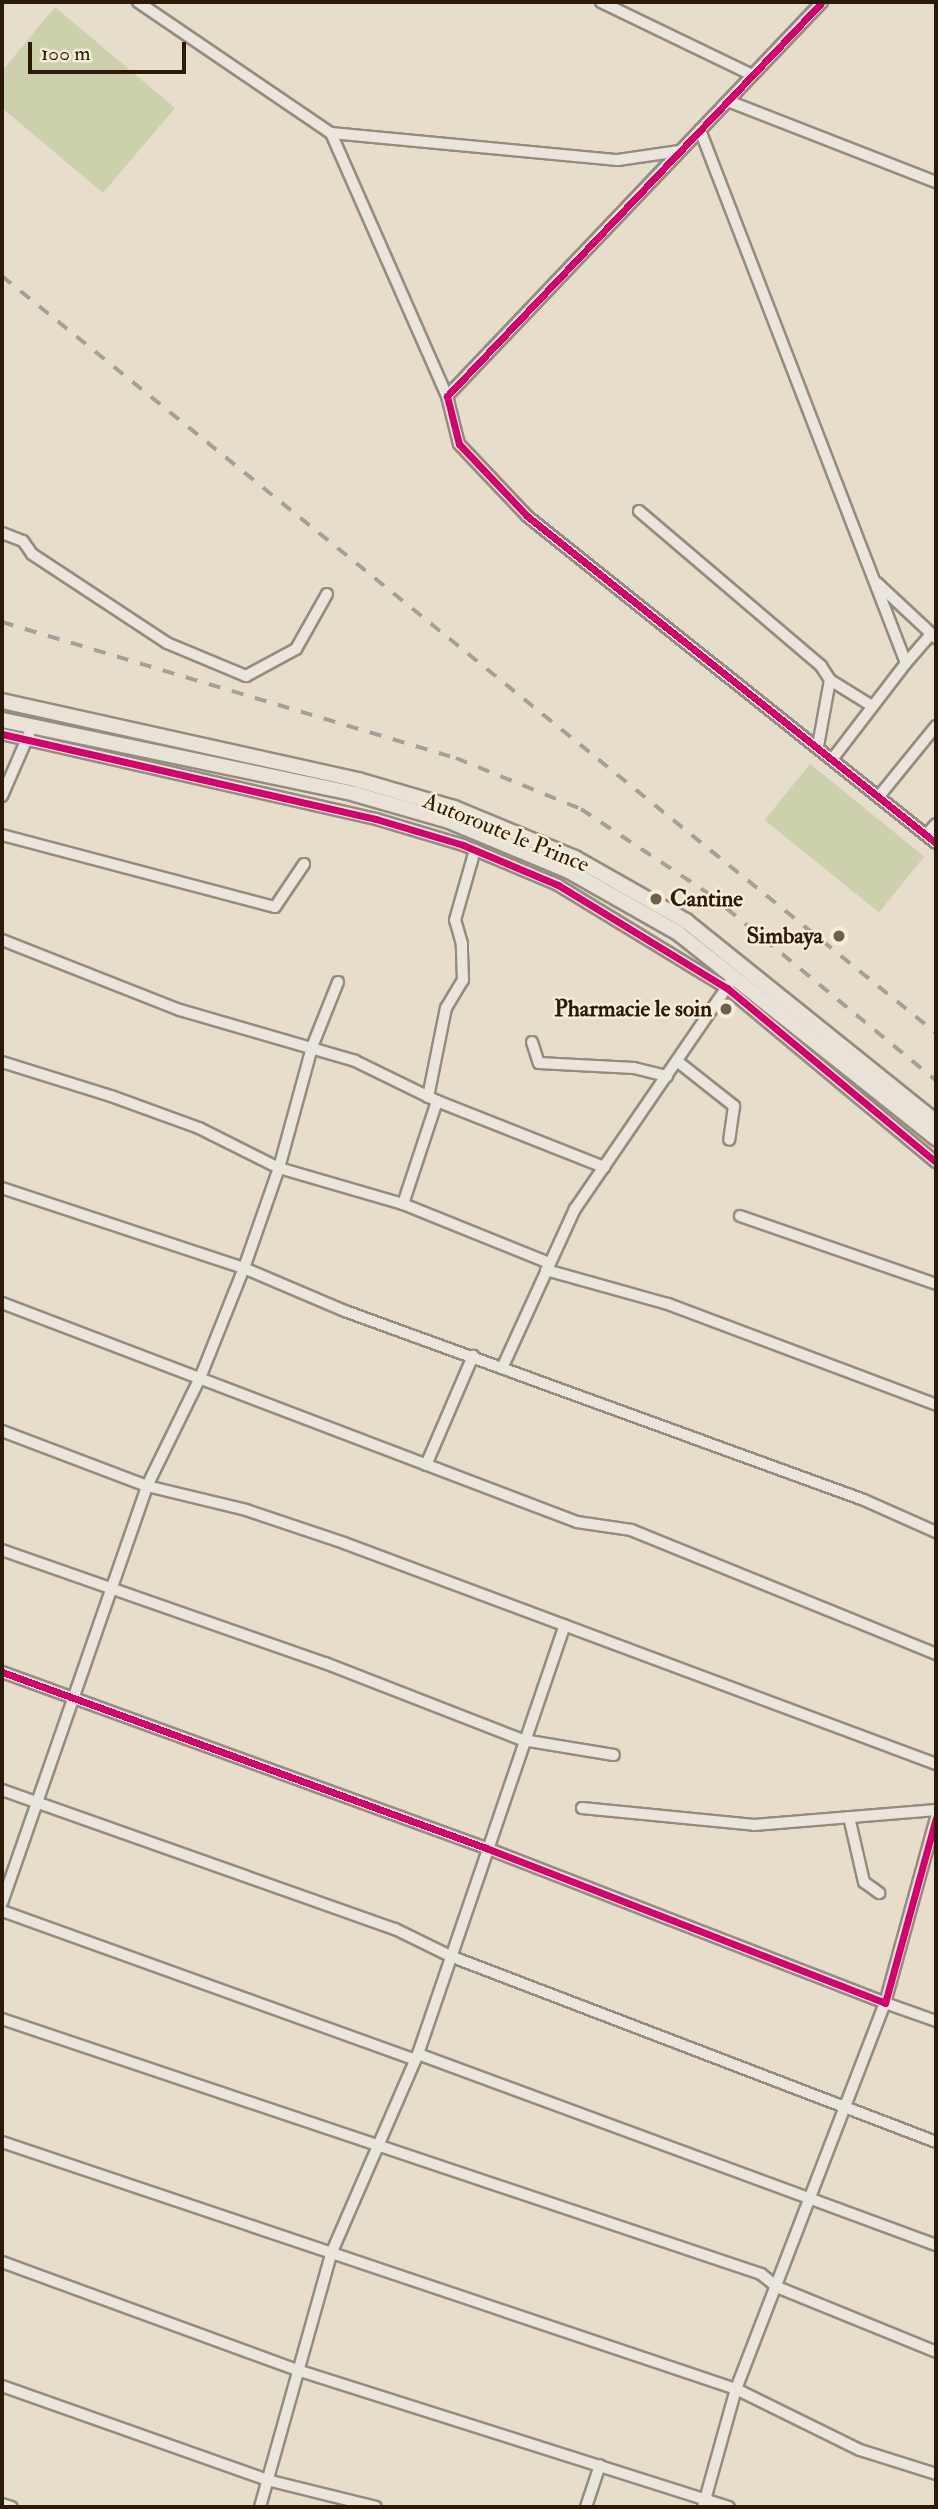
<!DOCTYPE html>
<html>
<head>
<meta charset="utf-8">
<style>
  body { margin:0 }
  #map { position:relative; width:938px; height:2509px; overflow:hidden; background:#e6deca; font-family:"IM FELL Double Pica",serif }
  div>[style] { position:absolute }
  .green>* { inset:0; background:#ccd0ad; transform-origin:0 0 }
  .roads { filter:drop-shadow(2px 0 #938d7f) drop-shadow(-2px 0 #938d7f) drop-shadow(0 2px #938d7f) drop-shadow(0 -2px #938d7f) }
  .minor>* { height:10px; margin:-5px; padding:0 5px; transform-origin:5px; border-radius:5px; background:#ebe6dd }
  .major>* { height:14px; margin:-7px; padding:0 7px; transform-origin:7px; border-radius:7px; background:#e8e2d7 }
  .rail>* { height:3.5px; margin-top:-1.75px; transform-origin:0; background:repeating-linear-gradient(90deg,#a5a097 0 12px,transparent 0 24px) }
  .cycleway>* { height:7px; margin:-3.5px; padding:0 3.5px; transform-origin:3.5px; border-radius:3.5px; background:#d6006c }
  .dots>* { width:19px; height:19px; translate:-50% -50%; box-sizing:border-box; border:4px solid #f7ecd5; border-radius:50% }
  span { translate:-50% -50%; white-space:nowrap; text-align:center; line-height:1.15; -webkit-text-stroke:5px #f7ecd5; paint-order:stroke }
  .street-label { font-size:23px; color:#2a1a07 }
  .poi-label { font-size:23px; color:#2a1a07; font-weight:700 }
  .left { translate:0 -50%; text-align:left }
  .right { translate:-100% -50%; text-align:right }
  .frame { position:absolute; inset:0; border:4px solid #2a1a07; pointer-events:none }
  .scale { position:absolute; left:28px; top:42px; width:158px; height:32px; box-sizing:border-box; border:4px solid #2a1a07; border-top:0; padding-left:9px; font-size:21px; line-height:24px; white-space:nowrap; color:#2a1a07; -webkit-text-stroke:5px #f7ecd5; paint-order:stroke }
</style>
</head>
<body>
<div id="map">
  <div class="green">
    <div style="clip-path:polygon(55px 7px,175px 108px,103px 193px,2px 108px,2px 71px)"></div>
    <div style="left:810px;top:764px;width:147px;height:72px;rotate:39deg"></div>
  </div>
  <div class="roads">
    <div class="minor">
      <div style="left:138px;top:2px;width:233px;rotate:34.2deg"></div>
      <div style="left:331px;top:133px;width:288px;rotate:5.4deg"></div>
      <div style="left:618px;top:160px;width:62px;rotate:-8.4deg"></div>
      <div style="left:601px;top:2px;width:168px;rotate:25.8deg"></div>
      <div style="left:822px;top:2px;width:544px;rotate:133.58deg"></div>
      <div style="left:447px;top:396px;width:49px;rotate:76deg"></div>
      <div style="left:459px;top:444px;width:99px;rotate:46.6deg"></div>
      <div style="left:527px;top:516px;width:524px;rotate:38.64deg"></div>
      <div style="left:728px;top:101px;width:223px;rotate:21.3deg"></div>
      <div style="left:700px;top:130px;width:571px;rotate:68.87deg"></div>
      <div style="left:906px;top:663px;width:120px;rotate:127.5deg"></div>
      <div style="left:331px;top:133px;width:287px;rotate:66.2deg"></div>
      <div style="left:639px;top:511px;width:239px;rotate:40.4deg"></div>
      <div style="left:821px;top:666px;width:17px;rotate:57deg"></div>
      <div style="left:830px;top:680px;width:67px;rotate:100.3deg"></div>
      <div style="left:2px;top:533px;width:22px;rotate:21deg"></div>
      <div style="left:23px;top:541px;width:16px;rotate:55deg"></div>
      <div style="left:32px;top:554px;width:162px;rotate:33.4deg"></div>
      <div style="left:167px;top:643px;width:86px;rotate:22.7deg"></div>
      <div style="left:246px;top:676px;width:57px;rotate:-28.4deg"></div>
      <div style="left:296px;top:649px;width:63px;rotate:-60.6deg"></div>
      <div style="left:877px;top:583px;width:81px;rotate:43deg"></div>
      <div style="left:906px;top:663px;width:38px;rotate:-49deg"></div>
      <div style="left:830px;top:680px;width:49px;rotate:31.8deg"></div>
      <div style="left:2px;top:734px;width:384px;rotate:12.8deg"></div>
      <div style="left:376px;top:819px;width:91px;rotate:16.6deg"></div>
      <div style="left:463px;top:845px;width:103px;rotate:22.8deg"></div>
      <div style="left:558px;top:885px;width:198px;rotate:31.4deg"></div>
      <div style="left:727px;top:988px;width:272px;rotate:39.8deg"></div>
      <div style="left:880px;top:795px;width:89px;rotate:-50.9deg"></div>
      <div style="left:2px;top:796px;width:68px;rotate:-66.5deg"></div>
      <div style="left:927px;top:834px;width:13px;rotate:-48deg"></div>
      <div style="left:2px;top:835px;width:282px;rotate:14.8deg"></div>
      <div style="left:275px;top:907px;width:52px;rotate:-56deg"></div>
      <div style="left:2px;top:940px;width:191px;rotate:21.5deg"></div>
      <div style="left:180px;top:1010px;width:182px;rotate:16.2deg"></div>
      <div style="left:355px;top:1061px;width:91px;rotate:26deg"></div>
      <div style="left:437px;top:1101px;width:180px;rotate:21.6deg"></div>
      <div style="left:532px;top:1042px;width:22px;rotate:72deg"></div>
      <div style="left:539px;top:1063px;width:95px;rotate:3deg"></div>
      <div style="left:634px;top:1068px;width:34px;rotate:14deg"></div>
      <div style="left:677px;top:1061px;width:73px;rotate:38.3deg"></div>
      <div style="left:734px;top:1106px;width:34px;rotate:98deg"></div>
      <div style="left:2px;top:1062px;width:114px;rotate:17.3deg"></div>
      <div style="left:111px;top:1096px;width:94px;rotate:20deg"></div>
      <div style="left:199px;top:1128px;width:89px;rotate:26.6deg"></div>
      <div style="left:279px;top:1168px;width:129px;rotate:16.2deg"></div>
      <div style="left:403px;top:1204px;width:157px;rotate:22deg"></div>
      <div style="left:428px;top:1097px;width:91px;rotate:-78.6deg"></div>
      <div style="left:446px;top:1008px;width:33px;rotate:-59deg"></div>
      <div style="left:463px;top:980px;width:36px;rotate:-92deg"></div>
      <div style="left:462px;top:944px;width:25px;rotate:-106deg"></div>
      <div style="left:455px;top:920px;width:73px;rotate:-74.1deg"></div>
      <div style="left:2px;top:1188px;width:255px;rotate:18.3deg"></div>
      <div style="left:244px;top:1268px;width:110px;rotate:23.1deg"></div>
      <div style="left:345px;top:1311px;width:552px;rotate:20.01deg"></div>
      <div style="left:864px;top:1500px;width:79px;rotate:24deg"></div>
      <div style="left:403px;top:1204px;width:108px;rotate:-71.7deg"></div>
      <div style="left:740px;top:1216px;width:207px;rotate:19.1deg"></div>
      <div style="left:546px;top:1270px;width:127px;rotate:15.6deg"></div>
      <div style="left:668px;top:1304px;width:286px;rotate:20.6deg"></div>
      <div style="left:2px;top:1303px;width:615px;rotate:20.85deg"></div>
      <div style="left:577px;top:1522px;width:55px;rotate:8.4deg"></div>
      <div style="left:631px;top:1530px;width:329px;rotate:22.1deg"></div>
      <div style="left:503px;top:1366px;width:173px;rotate:-65.4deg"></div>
      <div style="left:575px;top:1209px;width:273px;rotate:-55.6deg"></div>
      <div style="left:2px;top:1431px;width:155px;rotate:20.8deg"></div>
      <div style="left:147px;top:1486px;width:102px;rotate:13.6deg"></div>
      <div style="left:246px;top:1510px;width:103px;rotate:18.6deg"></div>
      <div style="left:344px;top:1543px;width:632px;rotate:20.47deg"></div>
      <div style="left:426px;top:1465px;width:119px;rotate:-66.7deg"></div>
      <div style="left:2px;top:1550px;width:342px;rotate:19.3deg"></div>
      <div style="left:325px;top:1663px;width:212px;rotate:21.3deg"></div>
      <div style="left:523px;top:1740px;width:92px;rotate:9.4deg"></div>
      <div style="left:2px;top:1672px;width:515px;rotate:19.98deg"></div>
      <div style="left:486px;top:1848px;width:428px;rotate:21.2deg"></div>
      <div style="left:885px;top:2003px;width:192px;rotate:-74.6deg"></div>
      <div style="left:2px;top:1790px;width:417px;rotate:19.5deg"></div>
      <div style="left:395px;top:1929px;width:61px;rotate:26.1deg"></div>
      <div style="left:450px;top:1956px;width:520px;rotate:20.94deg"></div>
      <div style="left:582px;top:1808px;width:173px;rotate:5.6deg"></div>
      <div style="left:754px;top:1825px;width:183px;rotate:-4.7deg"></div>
      <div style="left:849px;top:1817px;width:67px;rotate:77deg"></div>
      <div style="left:864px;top:1882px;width:19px;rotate:36deg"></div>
      <div style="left:2px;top:1903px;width:441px;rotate:-70.8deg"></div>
      <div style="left:147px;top:1486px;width:120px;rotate:-63.9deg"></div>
      <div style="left:200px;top:1378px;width:118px;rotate:-68.2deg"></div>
      <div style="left:244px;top:1268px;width:106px;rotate:-70.7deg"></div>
      <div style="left:279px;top:1168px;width:125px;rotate:-74.7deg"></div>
      <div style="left:312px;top:1047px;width:70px;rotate:-68.2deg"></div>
      <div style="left:2px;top:1911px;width:439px;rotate:19.8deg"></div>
      <div style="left:2px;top:2019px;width:801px;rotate:18.57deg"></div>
      <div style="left:761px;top:2274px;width:21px;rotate:39deg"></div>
      <div style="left:777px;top:2287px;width:172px;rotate:22.2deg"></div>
      <div style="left:418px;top:2054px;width:552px;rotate:20.24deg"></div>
      <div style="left:2px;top:2142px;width:774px;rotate:18.6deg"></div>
      <div style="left:736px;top:2389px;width:138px;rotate:26.2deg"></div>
      <div style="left:860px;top:2450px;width:80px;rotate:17.5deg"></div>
      <div style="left:2px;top:2262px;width:314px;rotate:20.1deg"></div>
      <div style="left:297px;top:2370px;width:453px;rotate:17.6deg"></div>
      <div style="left:2px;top:2386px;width:281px;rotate:19.5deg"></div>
      <div style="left:267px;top:2480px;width:112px;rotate:13.9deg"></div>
      <div style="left:2px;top:2504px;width:10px;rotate:17deg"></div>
      <div style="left:260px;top:2507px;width:263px;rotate:-74.3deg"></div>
      <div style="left:331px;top:2254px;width:218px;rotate:-66.5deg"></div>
      <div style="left:418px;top:2054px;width:453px;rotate:-71.1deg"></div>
      <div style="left:586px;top:2507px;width:44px;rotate:-71.6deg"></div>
      <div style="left:703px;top:2507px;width:123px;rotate:-74.4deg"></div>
      <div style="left:736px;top:2389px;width:414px;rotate:-68.9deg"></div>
      <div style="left:885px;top:2003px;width:54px;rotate:19.4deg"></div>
    </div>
    <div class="major">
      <div style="left:2px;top:701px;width:365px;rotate:12.5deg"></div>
      <div style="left:358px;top:780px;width:100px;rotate:16.3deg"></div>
      <div style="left:454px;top:808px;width:131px;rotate:22.5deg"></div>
      <div style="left:575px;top:858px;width:128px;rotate:29.6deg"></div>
      <div style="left:686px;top:921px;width:321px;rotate:38.8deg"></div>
      <div style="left:2px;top:720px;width:361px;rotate:11.8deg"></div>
      <div style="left:355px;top:794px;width:98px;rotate:16deg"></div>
      <div style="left:449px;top:821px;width:130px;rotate:22.6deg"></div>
      <div style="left:569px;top:871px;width:125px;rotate:29.6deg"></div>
      <div style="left:678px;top:933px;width:330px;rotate:38.5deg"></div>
    </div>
  </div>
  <div class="rail">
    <div style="left:2px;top:276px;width:1202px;rotate:39.02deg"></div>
    <div style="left:2px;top:622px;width:474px;rotate:16.7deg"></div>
    <div style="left:456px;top:758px;width:135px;rotate:22.2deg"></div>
    <div style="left:581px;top:809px;width:152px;rotate:33.5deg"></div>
    <div style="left:708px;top:893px;width:295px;rotate:39.4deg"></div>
  </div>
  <div class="cycleway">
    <div style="left:822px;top:2px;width:544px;rotate:133.58deg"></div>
    <div style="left:447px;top:396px;width:49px;rotate:76deg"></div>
    <div style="left:459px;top:444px;width:99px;rotate:46.6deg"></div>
    <div style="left:527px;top:516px;width:524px;rotate:38.64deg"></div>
    <div style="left:2px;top:734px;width:384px;rotate:12.8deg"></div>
    <div style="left:376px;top:819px;width:91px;rotate:16.6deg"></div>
    <div style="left:463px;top:845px;width:103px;rotate:22.8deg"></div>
    <div style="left:558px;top:885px;width:198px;rotate:31.4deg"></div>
    <div style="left:727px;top:988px;width:272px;rotate:39.8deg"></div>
    <div style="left:2px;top:1672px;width:515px;rotate:19.98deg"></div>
    <div style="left:486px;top:1848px;width:428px;rotate:21.2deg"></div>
    <div style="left:885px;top:2003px;width:192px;rotate:-74.6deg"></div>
  </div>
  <div class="dots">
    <div style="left:656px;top:899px;background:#6c5f4b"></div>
    <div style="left:839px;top:936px;background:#6c5f4b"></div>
    <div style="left:726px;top:1009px;background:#6c5f4b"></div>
  </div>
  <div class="street-label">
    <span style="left:506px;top:833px;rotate:22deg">Autoroute le Prince</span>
  </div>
  <div class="poi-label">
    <span class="left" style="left:670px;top:899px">Cantine</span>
    <span class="right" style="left:823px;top:936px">Simbaya</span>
    <span class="right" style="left:712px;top:1009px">Pharmacie le soin</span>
  </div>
  <div class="frame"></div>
  <div class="scale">100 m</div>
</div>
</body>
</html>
